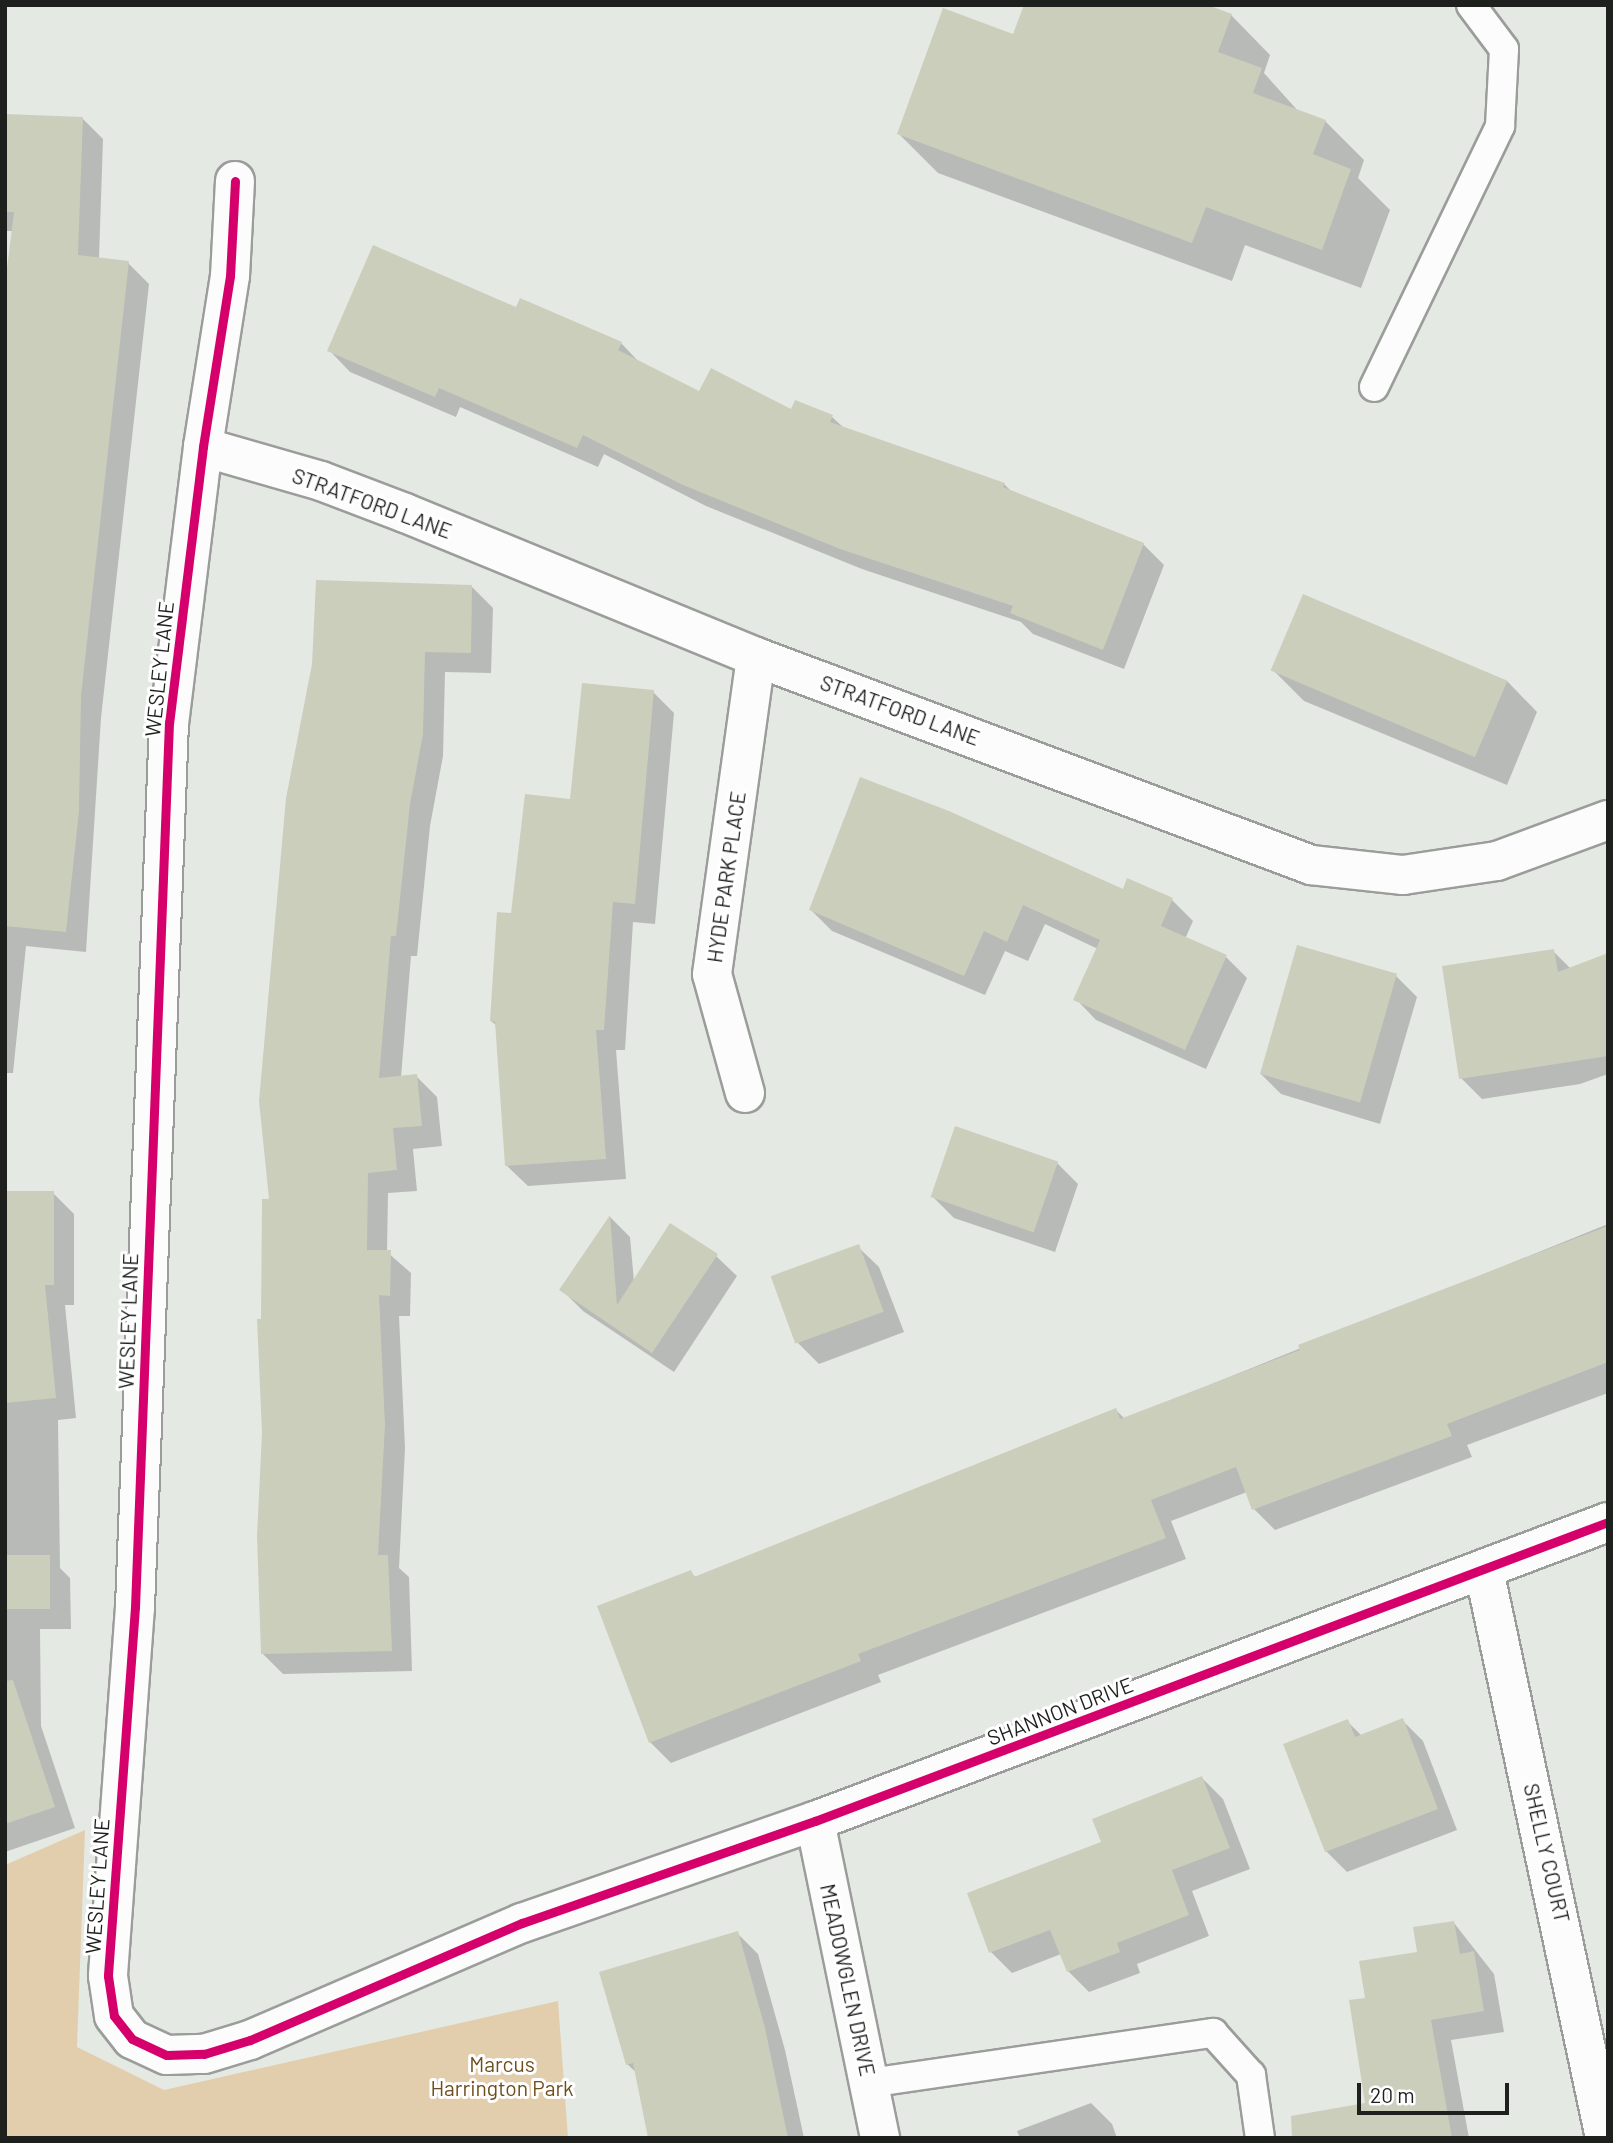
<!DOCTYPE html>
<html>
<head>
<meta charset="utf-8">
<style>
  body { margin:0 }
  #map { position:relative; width:1613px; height:2143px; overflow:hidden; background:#e5e9e4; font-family:Barlow,sans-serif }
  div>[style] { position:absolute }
  .green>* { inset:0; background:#e2cead }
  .shadow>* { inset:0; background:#0003 }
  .building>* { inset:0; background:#cccebc; transform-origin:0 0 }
  .roads { filter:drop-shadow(2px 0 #9a9d99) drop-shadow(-2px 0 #9a9d99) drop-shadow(0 2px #9a9d99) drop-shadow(0 -2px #9a9d99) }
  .service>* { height:28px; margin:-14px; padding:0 14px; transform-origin:14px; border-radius:14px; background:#fbfcfb }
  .minor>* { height:38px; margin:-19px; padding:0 19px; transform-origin:19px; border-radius:19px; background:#fbfcfb }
  .cycleway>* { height:9px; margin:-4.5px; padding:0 4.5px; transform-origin:4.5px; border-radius:4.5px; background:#d6006c }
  span { translate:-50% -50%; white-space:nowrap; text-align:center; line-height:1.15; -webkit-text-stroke:6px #fff; paint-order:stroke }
  .street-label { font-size:21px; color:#1d201d }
  .park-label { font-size:21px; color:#704e1c }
  .frame { position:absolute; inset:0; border:7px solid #1d201d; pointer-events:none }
  .scale { position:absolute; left:1357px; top:2083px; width:152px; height:32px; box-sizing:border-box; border:4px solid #1d201d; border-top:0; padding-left:9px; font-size:21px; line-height:24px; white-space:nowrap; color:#1d201d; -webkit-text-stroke:5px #fff; paint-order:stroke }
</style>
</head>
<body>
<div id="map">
  <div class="green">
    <div style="clip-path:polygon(85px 1830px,77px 2047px,164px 2090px,558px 2001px,568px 2138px,5px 2138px,5px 1865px)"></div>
  </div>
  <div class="shadow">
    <div style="clip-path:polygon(1231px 15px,1270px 55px,1264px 73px,1299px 112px,1325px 121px,1364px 160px,1358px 178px,1390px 210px,1361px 288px,1245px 245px,1232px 281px,938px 173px,899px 134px,1015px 36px)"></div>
    <div style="clip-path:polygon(5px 116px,82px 118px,103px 139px,99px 259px,128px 263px,149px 284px,101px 718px,86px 952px,26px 946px,13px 1073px,5px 1073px,5px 288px,13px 231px,5px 231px)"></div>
    <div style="clip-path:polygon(517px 309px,621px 343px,640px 363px,700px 393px,832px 417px,844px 428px,1004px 484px,1012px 492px,1143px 544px,1164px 565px,1124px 669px,1033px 634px,1021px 622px,862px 569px,706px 506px,604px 454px,598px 467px,460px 407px,456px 417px,350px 372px,330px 351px)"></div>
    <div style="clip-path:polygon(472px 587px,493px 608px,491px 673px,445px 672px,443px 756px,430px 826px,417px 956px,411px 956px,401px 1077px,416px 1076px,437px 1097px,442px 1146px,413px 1149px,417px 1191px,388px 1193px,387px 1252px,411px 1273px,410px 1316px,399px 1316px,405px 1448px,399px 1568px,409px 1577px,412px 1671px,283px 1674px,262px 1653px,263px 1321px,288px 799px)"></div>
    <div style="clip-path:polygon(1273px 670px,1507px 681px,1537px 712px,1507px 785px,1304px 701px)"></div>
    <div style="clip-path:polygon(653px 692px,674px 713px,655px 924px,633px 922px,625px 1050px,616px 1050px,626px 1179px,528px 1186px,507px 1166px,497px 1026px,491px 1021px,513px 915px,572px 801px)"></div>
    <div style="clip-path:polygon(1128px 881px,1172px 900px,1193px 921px,1185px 939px,1226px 957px,1247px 978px,1206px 1069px,1096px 1020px,1076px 999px,1098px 949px,1045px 924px,1028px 961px,1005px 951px,985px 995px,832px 931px,811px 910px,1124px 891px)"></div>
    <div style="clip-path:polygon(1553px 951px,1571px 969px,1608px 955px,1608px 1074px,1580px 1084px,1482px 1099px,1461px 1078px)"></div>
    <div style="clip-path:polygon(1396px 976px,1417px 997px,1380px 1124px,1281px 1094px,1260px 1073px)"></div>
    <div style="clip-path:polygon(1057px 1163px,1078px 1184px,1055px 1252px,954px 1218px,933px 1197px)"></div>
    <div style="clip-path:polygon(5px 1192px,53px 1193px,74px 1214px,74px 1305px,65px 1305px,76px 1418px,58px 1420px,60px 1568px,70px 1578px,71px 1629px,40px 1629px,41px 1726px,75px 1828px,5px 1852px)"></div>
    <div style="clip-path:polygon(610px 1217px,630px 1237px,634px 1282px,716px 1256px,737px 1276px,674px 1372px,583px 1311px,562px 1290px)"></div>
    <div style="clip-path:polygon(1608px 1224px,1608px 1393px,1467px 1445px,1472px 1457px,1275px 1530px,1254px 1509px,1247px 1492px,1171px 1521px,1186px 1559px,878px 1675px,881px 1682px,671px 1763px,650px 1742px,691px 1572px,696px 1578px,1116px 1410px,1125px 1419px)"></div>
    <div style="clip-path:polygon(858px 1247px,879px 1267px,904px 1332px,819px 1364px,798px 1343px)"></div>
    <div style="clip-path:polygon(1402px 1720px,1423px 1741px,1457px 1830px,1347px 1872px,1326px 1851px,1347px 1721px,1362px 1736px)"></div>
    <div style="clip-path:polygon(1202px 1778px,1223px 1799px,1250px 1869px,1192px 1891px,1209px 1936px,1137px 1964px,1140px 1973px,1089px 1992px,1068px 1971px,1061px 1954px,1012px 1973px,991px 1952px,1103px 1843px)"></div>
    <div style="clip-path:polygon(1454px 1923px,1494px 1974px,1504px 2032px,1451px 2040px,1469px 2138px,1339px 2138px,1367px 2104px,1367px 1999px)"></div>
    <div style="clip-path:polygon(737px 1933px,758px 1954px,785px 2050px,804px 2138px,650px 2138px,638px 2074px,627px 2064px)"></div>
    <div style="clip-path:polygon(1091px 2103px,1112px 2124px,1117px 2138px,1020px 2138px,1017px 2131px)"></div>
  </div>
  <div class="building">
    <div style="clip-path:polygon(1024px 5px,1208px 5px,1232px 14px,1218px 52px,1262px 68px,1253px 93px,1326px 120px,1313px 154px,1351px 169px,1322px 250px,1206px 207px,1192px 243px,897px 134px,943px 8px,1013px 34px)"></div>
    <div style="clip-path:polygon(5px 114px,83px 117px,78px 255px,129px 261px,81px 696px,79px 811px,66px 932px,5px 926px,5px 284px,14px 212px,5px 212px)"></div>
    <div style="clip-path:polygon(373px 245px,516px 307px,520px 298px,622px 342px,618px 350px,699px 391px,711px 368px,791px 409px,795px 400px,833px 415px,830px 422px,1005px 483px,1003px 487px,1144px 543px,1103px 650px,1010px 613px,1013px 606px,840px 549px,683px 485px,583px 435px,577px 448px,439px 388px,435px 397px,327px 351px)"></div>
    <div style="clip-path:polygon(316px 580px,472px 585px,471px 653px,425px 652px,423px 734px,410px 804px,396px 936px,391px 936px,379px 1078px,417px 1074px,422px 1126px,393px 1128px,397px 1170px,368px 1173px,367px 1250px,391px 1250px,390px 1296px,379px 1295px,385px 1425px,378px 1555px,388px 1555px,392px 1651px,261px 1654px,257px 1536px,262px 1433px,257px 1319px,261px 1319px,262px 1199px,269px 1199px,259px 1101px,286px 798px,312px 664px)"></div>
    <div style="left:1303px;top:594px;width:222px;height:83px;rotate:23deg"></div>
    <div style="clip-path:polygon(582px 683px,654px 690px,635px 904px,613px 902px,604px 1030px,596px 1030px,606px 1159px,505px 1166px,495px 1022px,490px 1021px,497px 912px,511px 913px,525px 794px,570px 799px)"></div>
    <div style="clip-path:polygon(860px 777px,949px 811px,1123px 889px,1127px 878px,1173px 898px,1161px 926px,1227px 955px,1185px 1050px,1073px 1000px,1100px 940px,1023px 905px,1007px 942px,984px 931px,964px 976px,809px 910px)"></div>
    <div style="left:1297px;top:945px;width:104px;height:134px;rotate:16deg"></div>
    <div style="clip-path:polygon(1554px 949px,1558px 972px,1608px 953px,1608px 1056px,1459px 1079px,1442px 966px)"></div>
    <div style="left:955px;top:1126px;width:109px;height:75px;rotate:19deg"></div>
    <div style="clip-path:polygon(5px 1191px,54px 1191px,54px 1285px,45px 1285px,56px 1398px,5px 1403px)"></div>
    <div style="clip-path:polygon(610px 1215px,617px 1305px,670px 1223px,718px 1254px,652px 1353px,559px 1290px)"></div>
    <div style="clip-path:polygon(1608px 1226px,1608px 1362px,1447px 1424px,1452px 1436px,1252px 1510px,1236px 1467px,1151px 1500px,1166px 1538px,858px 1654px,861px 1661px,649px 1743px,597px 1606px,691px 1570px,694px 1577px,1116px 1408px,1120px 1419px,1300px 1350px,1298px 1345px)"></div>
    <div style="left:859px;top:1244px;width:72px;height:94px;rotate:70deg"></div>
    <div style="left:5px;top:1555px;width:45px;height:54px"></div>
    <div style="clip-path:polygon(13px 1680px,55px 1807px,5px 1824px,5px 1681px)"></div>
    <div style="clip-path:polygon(1403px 1718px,1438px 1809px,1325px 1852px,1283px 1744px,1348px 1719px,1355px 1737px)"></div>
    <div style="clip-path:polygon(1202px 1776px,1230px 1848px,1172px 1870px,1189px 1915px,1117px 1943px,1120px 1952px,1067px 1972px,1050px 1930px,989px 1953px,967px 1893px,1101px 1842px,1092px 1819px)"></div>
    <div style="clip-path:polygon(1454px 1921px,1460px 1954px,1474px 1951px,1484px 2011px,1431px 2020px,1452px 2138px,1292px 2138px,1291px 2116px,1365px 2103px,1349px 2000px,1365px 1998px,1359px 1961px,1417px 1952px,1413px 1927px)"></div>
    <div style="clip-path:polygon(738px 1931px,765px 2028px,788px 2138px,648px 2138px,633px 2063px,626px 2065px,599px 1972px)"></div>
  </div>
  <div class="roads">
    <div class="service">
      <div style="left:1374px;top:387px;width:290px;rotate:-64.2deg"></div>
      <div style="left:1500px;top:126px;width:77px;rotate:-87deg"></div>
      <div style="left:1504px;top:49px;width:55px;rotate:-126.9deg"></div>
      <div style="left:869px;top:2083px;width:348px;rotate:-8.3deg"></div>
      <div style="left:1213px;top:2033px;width:57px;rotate:47.9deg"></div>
      <div style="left:1251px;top:2075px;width:64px;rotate:81.9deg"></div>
    </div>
    <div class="minor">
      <div style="left:235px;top:181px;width:95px;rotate:93deg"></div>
      <div style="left:230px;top:276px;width:173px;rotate:99deg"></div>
      <div style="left:203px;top:447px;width:277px;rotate:97deg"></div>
      <div style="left:169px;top:722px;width:886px;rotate:92.2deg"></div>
      <div style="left:135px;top:1607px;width:370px;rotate:94.2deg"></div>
      <div style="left:108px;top:1976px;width:40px;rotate:81.5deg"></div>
      <div style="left:114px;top:2016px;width:29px;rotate:52deg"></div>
      <div style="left:132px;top:2039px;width:38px;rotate:25deg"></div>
      <div style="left:167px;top:2055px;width:37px;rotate:-2deg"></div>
      <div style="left:204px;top:2054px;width:48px;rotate:-16.9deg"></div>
      <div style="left:250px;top:2040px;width:296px;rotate:-23.3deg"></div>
      <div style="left:522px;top:1923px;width:310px;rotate:-19.2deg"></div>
      <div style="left:815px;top:1821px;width:847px;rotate:-20.66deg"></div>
      <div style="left:203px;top:447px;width:123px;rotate:16.1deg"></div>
      <div style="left:321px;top:481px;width:90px;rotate:20.9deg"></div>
      <div style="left:405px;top:513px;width:379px;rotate:22.3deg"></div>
      <div style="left:756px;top:657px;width:593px;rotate:20.54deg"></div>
      <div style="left:1311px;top:865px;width:93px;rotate:6.2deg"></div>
      <div style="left:1403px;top:875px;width:95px;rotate:-8.5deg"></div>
      <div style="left:1497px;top:861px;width:118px;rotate:-20.3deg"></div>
      <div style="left:745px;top:1093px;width:123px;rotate:-105.5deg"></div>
      <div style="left:712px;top:974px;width:320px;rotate:-82.1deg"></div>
      <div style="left:1484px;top:1570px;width:581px;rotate:77.97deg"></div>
      <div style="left:815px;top:1821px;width:324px;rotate:78.4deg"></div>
    </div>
  </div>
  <div class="cycleway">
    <div style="left:235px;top:181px;width:95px;rotate:93deg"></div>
    <div style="left:230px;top:276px;width:173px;rotate:99deg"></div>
    <div style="left:203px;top:447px;width:277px;rotate:97deg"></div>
    <div style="left:169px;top:722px;width:886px;rotate:92.2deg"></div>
    <div style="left:135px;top:1607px;width:370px;rotate:94.2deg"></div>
    <div style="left:108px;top:1976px;width:40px;rotate:81.5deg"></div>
    <div style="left:114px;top:2016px;width:29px;rotate:52deg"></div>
    <div style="left:132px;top:2039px;width:38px;rotate:25deg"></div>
    <div style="left:167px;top:2055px;width:37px;rotate:-2deg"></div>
    <div style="left:204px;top:2054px;width:48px;rotate:-16.9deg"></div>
    <div style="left:250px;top:2040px;width:296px;rotate:-23.3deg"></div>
    <div style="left:522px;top:1923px;width:310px;rotate:-19.2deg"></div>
    <div style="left:815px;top:1821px;width:847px;rotate:-20.66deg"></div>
  </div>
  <div class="street-label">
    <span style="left:372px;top:503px;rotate:20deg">STRATFORD LANE</span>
    <span style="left:159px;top:669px;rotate:-84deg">WESLEY LANE</span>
    <span style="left:900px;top:710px;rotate:20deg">STRATFORD LANE</span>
    <span style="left:726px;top:877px;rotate:-82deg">HYDE PARK PLACE</span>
    <span style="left:128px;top:1321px;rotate:-88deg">WESLEY LANE</span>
    <span style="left:1060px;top:1711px;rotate:-21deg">SHANNON DRIVE</span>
    <span style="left:1547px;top:1853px;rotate:77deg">SHELLY COURT</span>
    <span style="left:97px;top:1886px;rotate:-86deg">WESLEY LANE</span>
    <span style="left:848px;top:1980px;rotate:78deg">MEADOWGLEN DRIVE</span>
  </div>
  <div class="park-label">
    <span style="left:502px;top:2076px">Marcus<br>Harrington Park</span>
  </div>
  <div class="frame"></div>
  <div class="scale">20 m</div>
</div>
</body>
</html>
